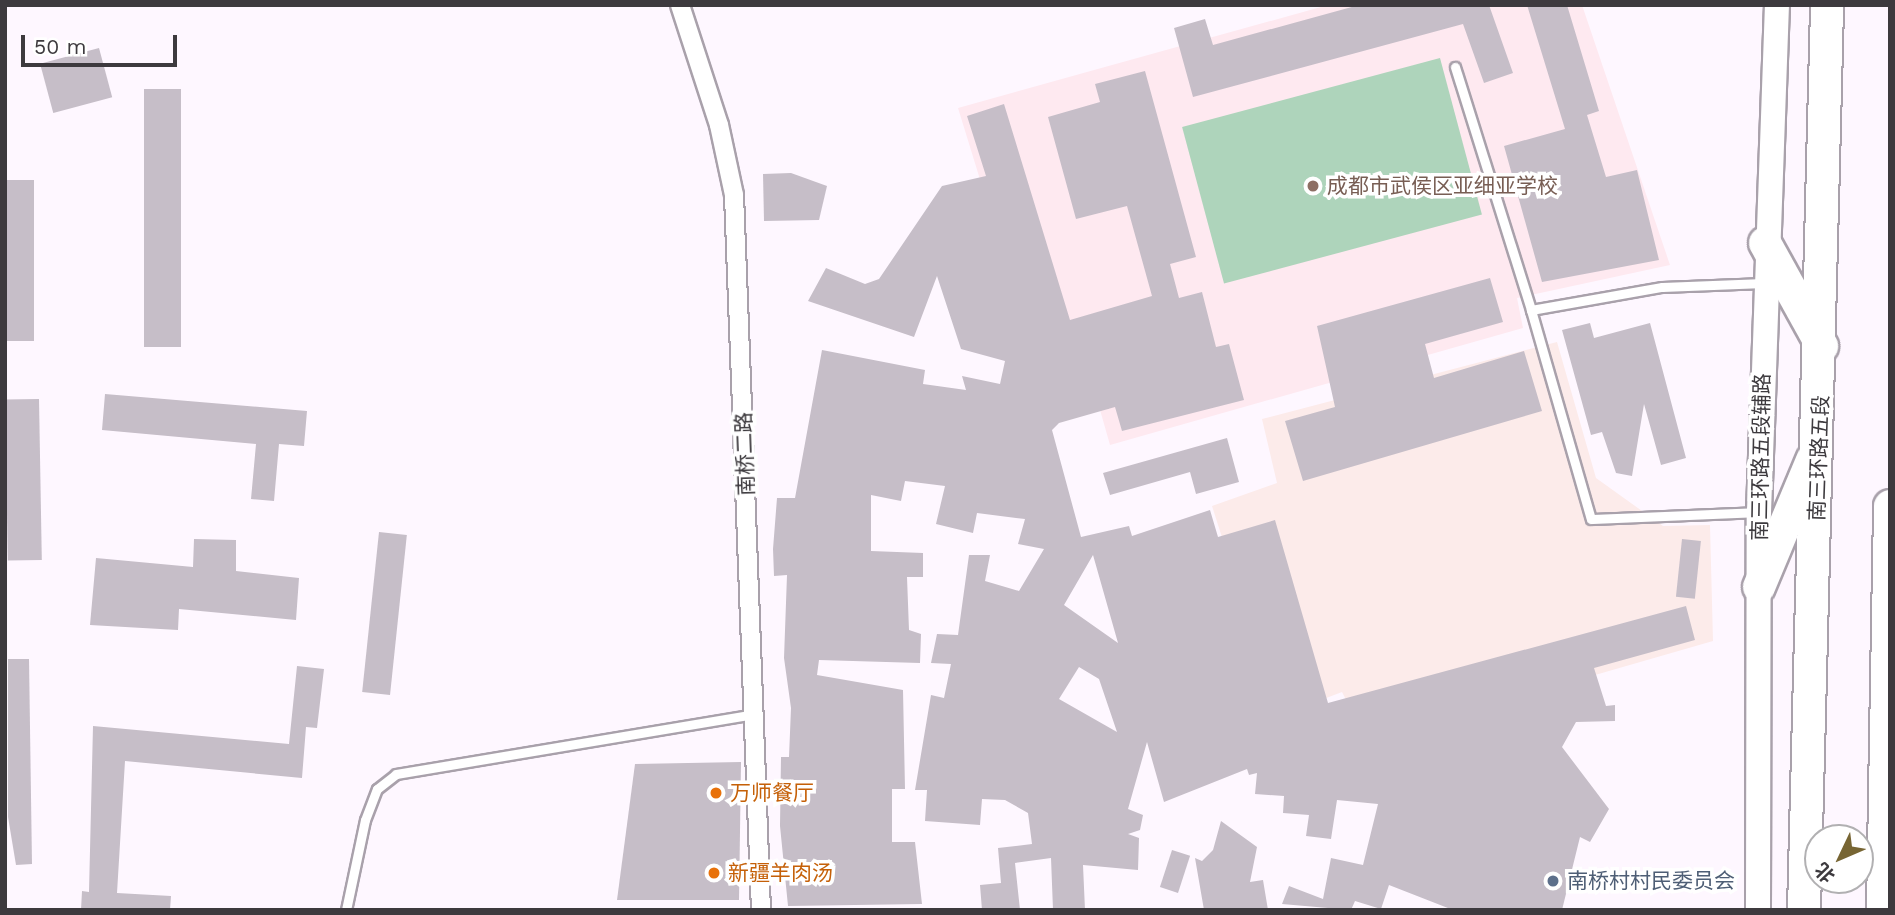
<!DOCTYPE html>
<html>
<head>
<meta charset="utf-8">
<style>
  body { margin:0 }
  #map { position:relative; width:1895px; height:915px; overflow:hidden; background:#fef7ff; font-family:"Work Sans","Noto Sans SC",sans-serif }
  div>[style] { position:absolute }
  .industrial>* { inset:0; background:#fcebea }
  .education>* { inset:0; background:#fee9f0 }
  .green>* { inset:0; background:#aed4bb; transform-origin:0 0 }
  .building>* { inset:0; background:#c6bec8; transform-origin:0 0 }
  .roads { filter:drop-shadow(2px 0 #a9a1ab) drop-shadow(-2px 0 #a9a1ab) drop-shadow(0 2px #a9a1ab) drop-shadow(0 -2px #a9a1ab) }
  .lane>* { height:9px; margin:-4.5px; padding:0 4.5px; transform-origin:4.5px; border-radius:4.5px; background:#fff }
  .street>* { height:18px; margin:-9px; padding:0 9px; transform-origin:9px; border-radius:9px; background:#fff }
  .secondary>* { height:24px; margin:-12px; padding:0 12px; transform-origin:12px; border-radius:12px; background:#fff }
  .highway>* { height:32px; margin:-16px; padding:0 16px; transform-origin:16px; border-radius:16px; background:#fff }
  .dots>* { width:19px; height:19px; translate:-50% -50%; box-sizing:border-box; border:4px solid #fff; border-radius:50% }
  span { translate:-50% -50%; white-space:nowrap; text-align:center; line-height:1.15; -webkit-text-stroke:7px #fff; paint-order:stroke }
  .education-label { font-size:21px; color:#785e54 }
  .left { translate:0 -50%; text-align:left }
  .street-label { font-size:21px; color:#3d3a3e }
  .food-label { font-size:21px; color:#c56008 }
  .service-label { font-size:21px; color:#4e5e75 }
  .frame { position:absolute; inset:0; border:7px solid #3d3a3e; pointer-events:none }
  .north { position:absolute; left:1804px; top:824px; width:70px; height:70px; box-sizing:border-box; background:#fff; border:2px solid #b1b0b2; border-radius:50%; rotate:226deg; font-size:19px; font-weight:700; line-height:28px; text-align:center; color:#3d3a3e }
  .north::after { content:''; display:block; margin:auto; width:24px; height:32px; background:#776533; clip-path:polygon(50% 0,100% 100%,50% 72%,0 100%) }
  .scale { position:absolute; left:21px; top:35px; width:156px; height:32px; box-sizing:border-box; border:4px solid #3d3a3e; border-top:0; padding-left:9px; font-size:21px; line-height:24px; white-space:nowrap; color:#3d3a3e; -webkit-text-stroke:5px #fff; paint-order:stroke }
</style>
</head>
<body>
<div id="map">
  <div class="industrial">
    <div style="clip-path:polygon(1557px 342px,1596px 478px,1663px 526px,1710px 525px,1713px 641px,1367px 741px,1342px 692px,1279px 716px,1212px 506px,1277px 483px,1262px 419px)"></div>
  </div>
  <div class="education">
    <div style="clip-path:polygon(1328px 5px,1582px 5px,1670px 265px,1517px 298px,1523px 328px,1110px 445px,1085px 357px,1039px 371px,958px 108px)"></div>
  </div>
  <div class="green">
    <div style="left:1440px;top:58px;width:162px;height:267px;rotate:75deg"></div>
  </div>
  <div class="building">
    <div style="clip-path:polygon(1359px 5px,1489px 5px,1513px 73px,1484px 83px,1463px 24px,1193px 97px,1174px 28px,1205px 19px,1213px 45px)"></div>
    <div style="clip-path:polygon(1527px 5px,1567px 5px,1599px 111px,1587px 115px,1606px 177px,1637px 170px,1659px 260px,1542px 282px,1504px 146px,1565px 129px)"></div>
    <div style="left:99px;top:48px;width:51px;height:61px;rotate:75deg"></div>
    <div style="clip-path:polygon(evenodd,1145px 71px,1196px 257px,1170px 264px,1179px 298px,1202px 292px,1216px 347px,1229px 344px,1244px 400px,1122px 431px,1115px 407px,1059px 423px,1052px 430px,1081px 537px,1129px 526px,1132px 536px,1210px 510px,1218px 537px,1275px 520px,1328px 703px,1686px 606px,1695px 640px,1594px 668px,1606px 706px,1615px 705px,1615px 721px,1576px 722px,1562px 747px,1609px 809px,1590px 842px,1580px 837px,1562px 910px,1453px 910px,1389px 885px,1381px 909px,1355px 901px,1351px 910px,1282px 904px,1289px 886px,1323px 899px,1331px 858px,1363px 865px,1378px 804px,1337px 800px,1331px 839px,1306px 836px,1309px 815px,1283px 813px,1284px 796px,1255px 794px,1257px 773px,1249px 775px,1247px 769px,1164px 802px,1147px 742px,1128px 809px,1143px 815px,1140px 830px,1128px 834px,1139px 838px,1138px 870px,1083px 865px,1085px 910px,1053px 910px,1051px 858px,1015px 863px,1020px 910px,982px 910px,980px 885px,1001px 883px,998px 848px,1032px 844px,1028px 813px,1005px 800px,982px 799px,980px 825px,925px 821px,927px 790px,915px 790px,931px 695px,944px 698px,951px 664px,931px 663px,937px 634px,958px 635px,969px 555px,990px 555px,985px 581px,1019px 591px,1044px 549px,1018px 544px,1025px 519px,977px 513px,973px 533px,936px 524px,945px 486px,905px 481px,901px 501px,871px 495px,871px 551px,923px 553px,923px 577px,907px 577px,909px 630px,921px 634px,920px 663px,819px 660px,817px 675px,903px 690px,905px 789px,892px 789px,892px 842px,915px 842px,922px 904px,788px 906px,780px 826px,781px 757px,789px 757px,791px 708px,784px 658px,787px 575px,774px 576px,773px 549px,777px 498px,795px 498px,822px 350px,925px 370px,923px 384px,966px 390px,962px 376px,1000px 384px,1005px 361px,961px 349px,937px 276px,914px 337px,808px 301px,826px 268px,865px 284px,879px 279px,942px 186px,986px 176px,967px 116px,1004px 104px,1070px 320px,1152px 296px,1127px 206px,1076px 219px,1048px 117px,1100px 102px,1095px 84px,1145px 71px,1093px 555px,1118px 643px,1064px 605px,1093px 555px,1145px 71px,1079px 667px,1099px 679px,1117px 732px,1059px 699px,1079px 667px)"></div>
    <div style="left:144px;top:89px;width:37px;height:258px"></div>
    <div style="clip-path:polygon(791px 173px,827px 186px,819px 220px,764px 221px,763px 174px)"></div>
    <div style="left:5px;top:180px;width:29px;height:161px"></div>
    <div style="clip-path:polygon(1490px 278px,1503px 322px,1425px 344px,1434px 378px,1524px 351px,1542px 411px,1303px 481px,1285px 421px,1335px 407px,1317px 326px)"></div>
    <div style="clip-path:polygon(1590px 323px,1594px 338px,1650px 323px,1686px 458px,1661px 465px,1644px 404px,1632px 476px,1616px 473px,1602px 432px,1591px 435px,1562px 330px)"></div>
    <div style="clip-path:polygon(105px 394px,307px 411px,304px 446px,279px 444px,274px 501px,251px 499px,256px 444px,102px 430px)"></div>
    <div style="left:39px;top:399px;width:161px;height:34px;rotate:89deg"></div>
    <div style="clip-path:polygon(1227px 438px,1239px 482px,1196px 494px,1190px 472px,1110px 495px,1103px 473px)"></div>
    <div style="left:379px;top:532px;width:28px;height:161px;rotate:6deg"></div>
    <div style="clip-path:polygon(194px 539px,236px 540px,236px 571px,299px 578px,296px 620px,179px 609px,178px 630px,90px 625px,96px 558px,193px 567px)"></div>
    <div style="left:1682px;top:539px;width:19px;height:58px;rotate:6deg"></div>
    <div style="clip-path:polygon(8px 659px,29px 659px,32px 864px,16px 865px,8px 817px)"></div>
    <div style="clip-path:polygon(297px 666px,324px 669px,317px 728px,306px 727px,302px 778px,125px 761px,117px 893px,171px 896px,170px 910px,81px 910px,82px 891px,89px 892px,93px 726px,289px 744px)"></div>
    <div style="clip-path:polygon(741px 762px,739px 900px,617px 900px,635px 764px)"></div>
    <div style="clip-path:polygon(1221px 821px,1257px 847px,1250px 882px,1263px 880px,1268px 910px,1204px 910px,1195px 858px,1202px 861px,1213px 850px)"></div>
    <div style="left:1172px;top:850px;width:19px;height:39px;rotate:18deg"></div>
  </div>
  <div class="roads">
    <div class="lane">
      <div style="left:1455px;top:67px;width:255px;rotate:72.6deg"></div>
      <div style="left:1531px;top:310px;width:133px;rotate:-10deg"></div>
      <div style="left:1662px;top:287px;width:102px;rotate:-2.2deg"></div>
      <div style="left:1531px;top:310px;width:217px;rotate:74deg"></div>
      <div style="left:1591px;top:519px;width:165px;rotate:-2.4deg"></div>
      <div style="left:346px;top:910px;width:92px;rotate:-78.1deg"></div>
      <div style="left:365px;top:820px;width:33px;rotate:-69deg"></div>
      <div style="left:377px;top:789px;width:24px;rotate:-38deg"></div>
      <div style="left:396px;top:774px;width:363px;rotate:-9.5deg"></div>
    </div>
    <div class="street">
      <div style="left:680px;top:5px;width:126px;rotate:72deg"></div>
      <div style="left:719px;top:125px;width:72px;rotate:77.9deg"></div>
      <div style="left:734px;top:195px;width:716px;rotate:87.84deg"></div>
    </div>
    <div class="secondary">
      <div style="left:1758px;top:910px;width:398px;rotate:-89.9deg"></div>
      <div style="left:1759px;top:512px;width:507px;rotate:-87.97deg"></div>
    </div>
    <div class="highway">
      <div style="left:1765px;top:243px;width:118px;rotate:61deg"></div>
      <div style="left:1759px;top:587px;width:138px;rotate:-67.3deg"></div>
      <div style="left:1804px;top:910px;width:905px;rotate:-88.54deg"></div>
      <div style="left:1883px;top:910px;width:404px;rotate:-89deg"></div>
    </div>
  </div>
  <div class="dots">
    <div style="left:1313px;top:186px;background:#8d6e63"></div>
    <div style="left:716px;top:793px;background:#e8710a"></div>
    <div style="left:714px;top:873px;background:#e8710a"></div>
    <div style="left:1553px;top:881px;background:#5c6f8a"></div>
  </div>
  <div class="education-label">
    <span class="left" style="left:1327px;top:186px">成都市武侯区亚细亚学校</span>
  </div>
  <div class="street-label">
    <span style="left:745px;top:454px;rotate:-92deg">南桥二路</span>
    <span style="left:1761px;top:457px;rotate:-89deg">南三环路五段辅路</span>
    <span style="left:1819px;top:458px;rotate:-88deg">南三环路五段</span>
  </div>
  <div class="food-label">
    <span class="left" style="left:730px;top:793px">万师餐厅</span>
    <span class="left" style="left:728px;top:873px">新疆羊肉汤</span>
  </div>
  <div class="service-label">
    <span class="left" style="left:1567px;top:881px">南桥村村民委员会</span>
  </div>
  <div class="frame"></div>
  <div class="north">北</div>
  <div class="scale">50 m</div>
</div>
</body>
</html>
